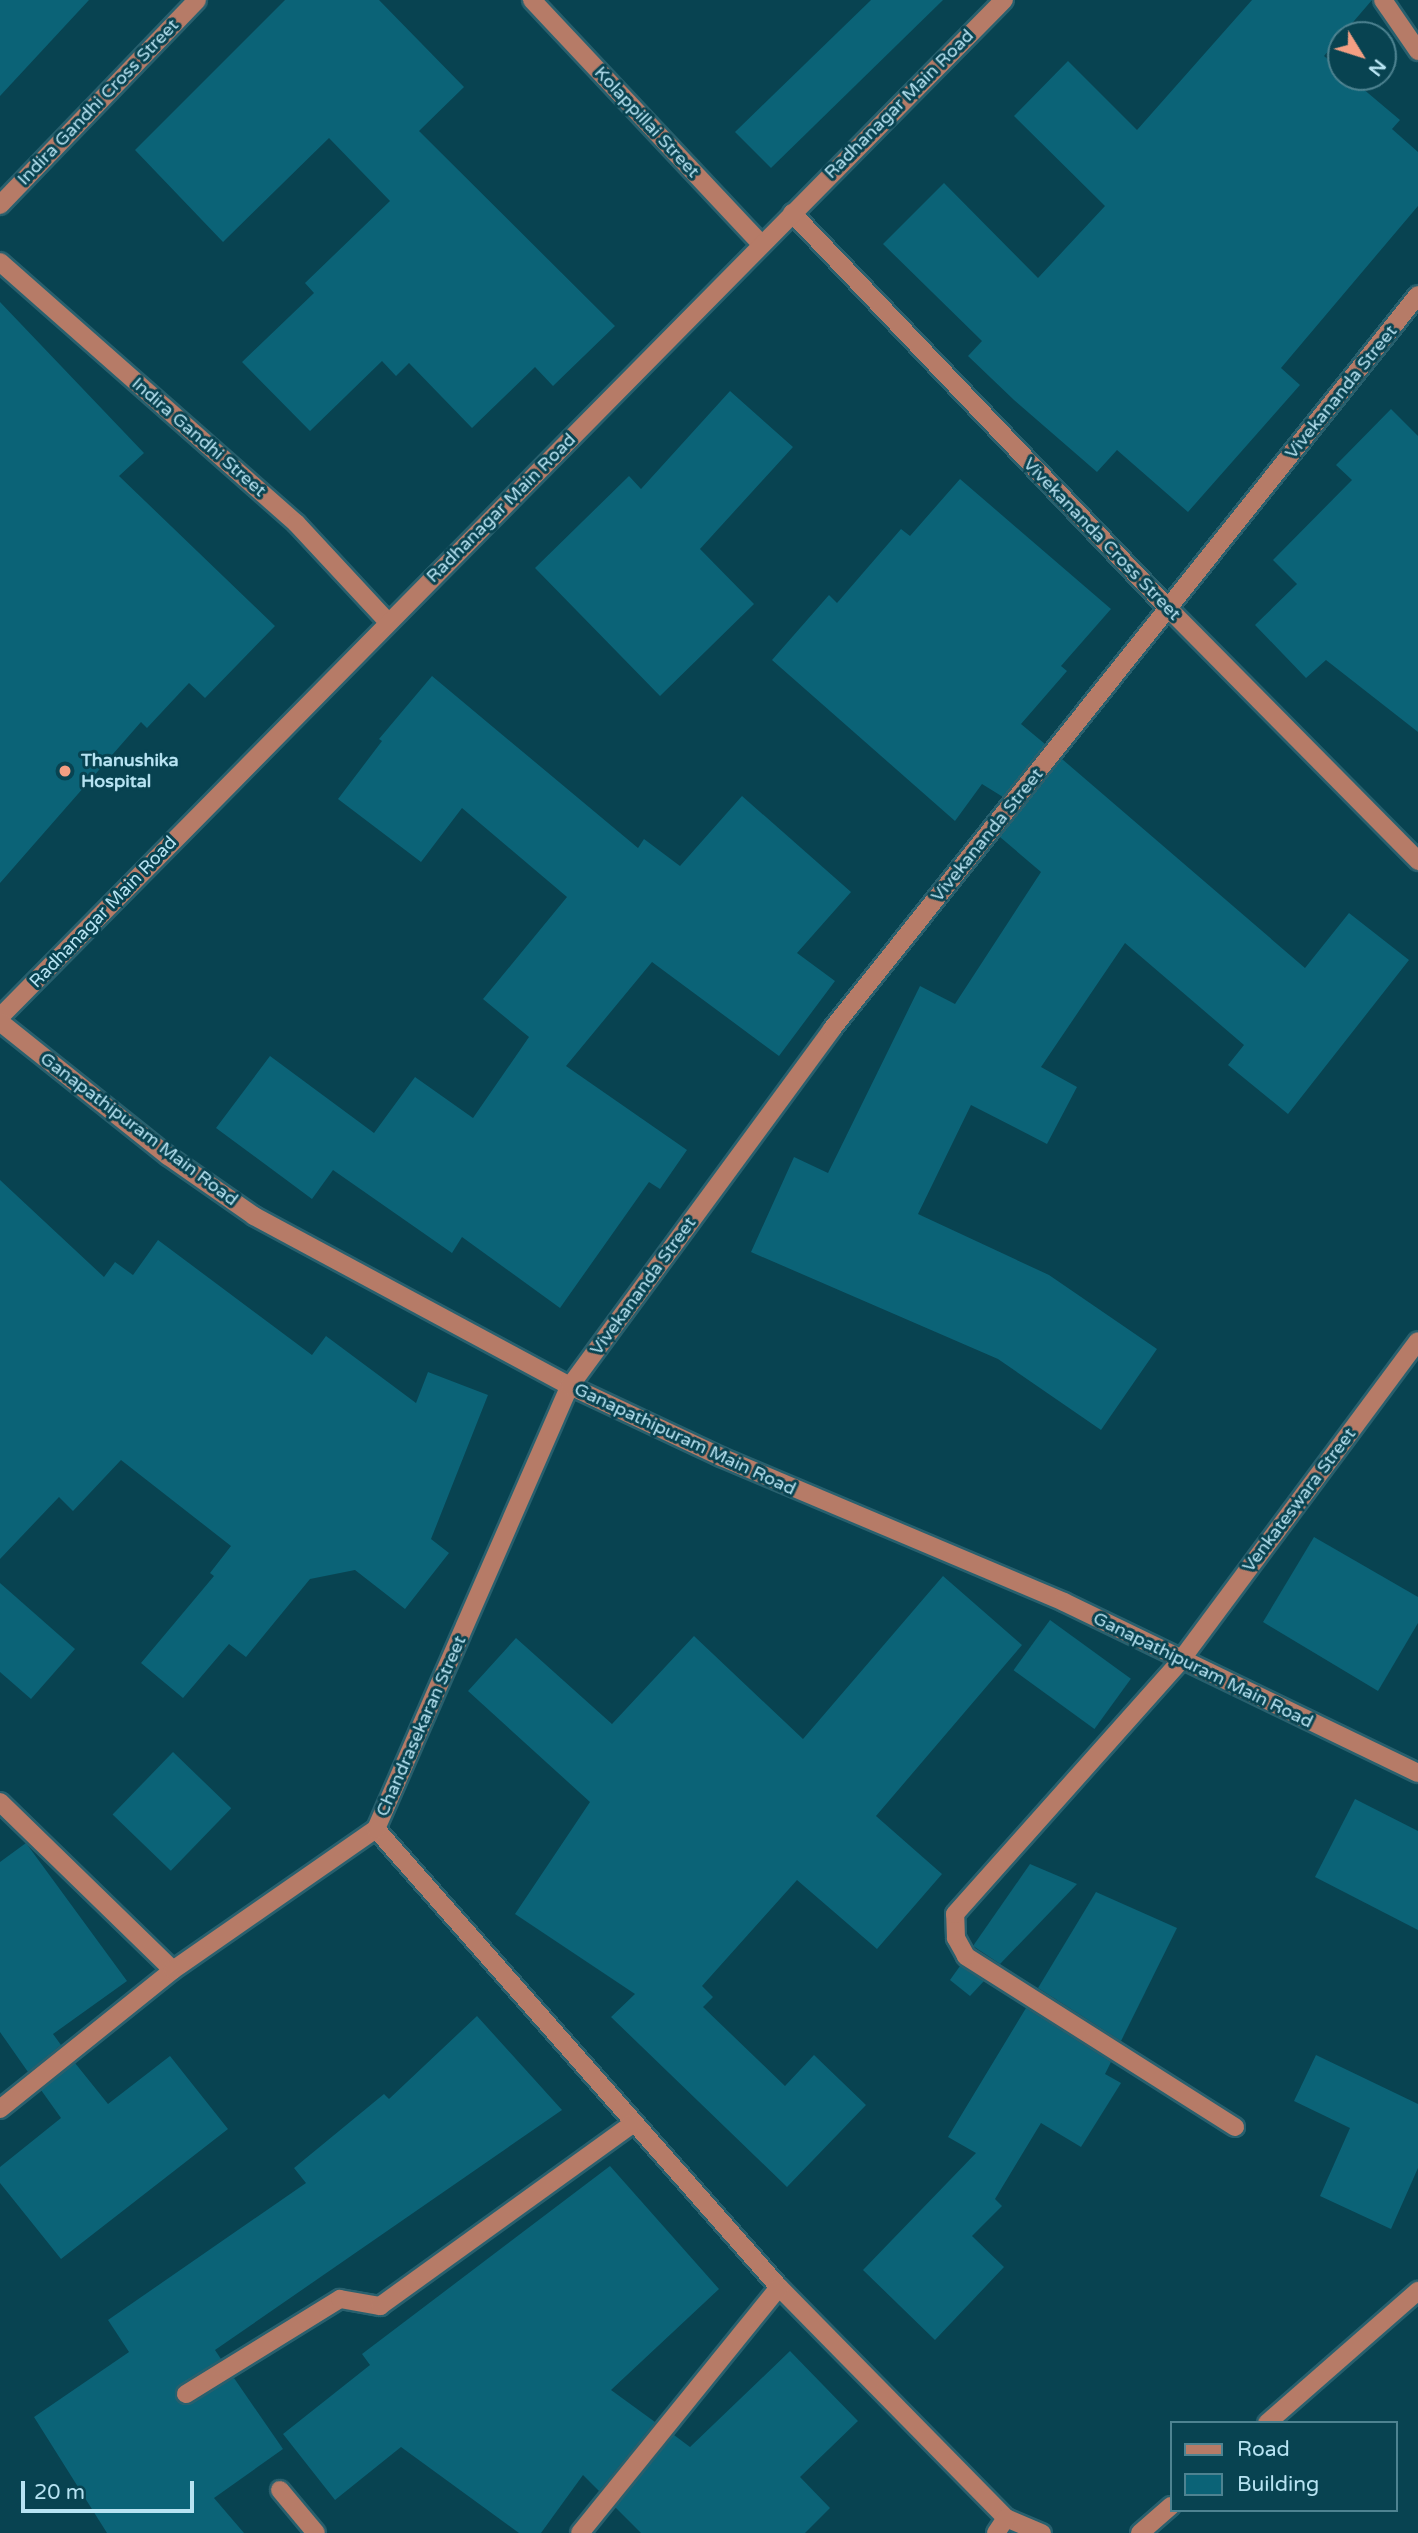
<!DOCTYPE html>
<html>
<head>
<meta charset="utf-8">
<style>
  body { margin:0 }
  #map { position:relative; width:1418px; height:2533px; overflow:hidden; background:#084351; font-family:"Varela Round",sans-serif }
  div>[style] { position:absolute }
  .building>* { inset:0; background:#0b6377; transform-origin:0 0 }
  .roads { filter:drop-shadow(2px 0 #28606e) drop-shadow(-2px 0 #28606e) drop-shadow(0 2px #28606e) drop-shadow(0 -2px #28606e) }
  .minor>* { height:18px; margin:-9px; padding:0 9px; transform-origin:9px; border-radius:9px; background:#b67b67 }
  .dots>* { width:19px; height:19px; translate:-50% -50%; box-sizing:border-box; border:4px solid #084351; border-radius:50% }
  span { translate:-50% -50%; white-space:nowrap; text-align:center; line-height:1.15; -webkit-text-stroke:6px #084351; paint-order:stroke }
  .street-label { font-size:18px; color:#b7e3f2 }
  .poi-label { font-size:18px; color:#b7e3f2; font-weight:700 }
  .left { translate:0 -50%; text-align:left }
  .legend { position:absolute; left:1170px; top:2421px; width:228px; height:91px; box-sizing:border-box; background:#084351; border:2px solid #4e8391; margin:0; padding:9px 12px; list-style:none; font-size:21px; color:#b7e3f2 }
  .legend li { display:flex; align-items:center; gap:14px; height:35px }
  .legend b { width:35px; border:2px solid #4e8391 }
  .north { position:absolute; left:1327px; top:21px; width:70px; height:70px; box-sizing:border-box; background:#084351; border:2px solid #4e8391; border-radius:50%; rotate:128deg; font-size:19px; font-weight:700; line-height:28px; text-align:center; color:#b7e3f2 }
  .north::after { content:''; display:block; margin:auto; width:24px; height:32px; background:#f39f83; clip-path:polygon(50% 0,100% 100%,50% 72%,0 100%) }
  .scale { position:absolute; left:21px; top:2481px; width:173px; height:32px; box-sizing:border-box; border:4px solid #b7e3f2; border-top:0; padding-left:9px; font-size:21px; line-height:24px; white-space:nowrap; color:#b7e3f2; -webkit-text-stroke:5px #084351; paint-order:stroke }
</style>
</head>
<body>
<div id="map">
  <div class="building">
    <div style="clip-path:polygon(0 0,89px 0,0 96px)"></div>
    <div style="clip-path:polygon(285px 0,379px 0,464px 87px,419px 131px,615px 326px,553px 386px,535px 367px,472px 428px,409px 363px,396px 376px,382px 361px,310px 431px,242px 362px,314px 293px,305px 283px,390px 201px,329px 138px,223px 242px,135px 150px)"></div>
    <div style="clip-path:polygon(871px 0,943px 0,771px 168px,735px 132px)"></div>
    <div style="clip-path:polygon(1252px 0,1372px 0,1324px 56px,1341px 70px,1341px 77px,1349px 77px,1400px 120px,1392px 129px,1418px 152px,1418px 206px,1281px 368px,1300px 385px,1188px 512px,1117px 450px,1097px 472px,1014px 400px,968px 356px,982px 341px,883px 244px,944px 183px,1038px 278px,1105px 206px,1014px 116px,1068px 61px,1137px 130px)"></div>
    <div style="clip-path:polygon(0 302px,144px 453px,119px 476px,275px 626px,205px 698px,189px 683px,147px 728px,141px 722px,0 883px)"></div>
    <div style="clip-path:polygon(730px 391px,793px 447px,700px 549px,754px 604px,660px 696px,535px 568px,629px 476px,641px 489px)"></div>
    <div style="clip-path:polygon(1391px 409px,1418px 436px,1418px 732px,1326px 660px,1306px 678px,1255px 625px,1297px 584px,1273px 560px,1352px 480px,1336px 465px)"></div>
    <div style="clip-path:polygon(960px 479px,1111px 609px,1061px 666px,1067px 671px,1021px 724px,1045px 744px,1003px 797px,982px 784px,955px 821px,772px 660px,829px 595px,837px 603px,901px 529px,910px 536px)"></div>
    <div style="clip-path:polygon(432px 676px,638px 848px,644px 839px,680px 866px,742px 796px,851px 892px,797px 953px,835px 981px,779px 1056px,652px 962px,566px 1066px,687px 1150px,660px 1189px,649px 1182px,560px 1308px,462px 1237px,452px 1253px,333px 1170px,312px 1199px,216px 1128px,270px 1056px,374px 1133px,415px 1077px,473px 1118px,529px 1037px,483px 999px,567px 897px,462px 808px,421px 862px,338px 799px,382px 741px,379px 739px)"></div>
    <div style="clip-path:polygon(1062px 759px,1305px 968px,1349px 913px,1409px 960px,1288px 1114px,1228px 1065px,1244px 1045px,1125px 943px,1041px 1067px,1077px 1087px,1047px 1144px,971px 1105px,918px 1214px,1049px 1275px,1157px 1349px,1101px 1430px,998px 1359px,751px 1252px,794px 1157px,828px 1173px,920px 986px,955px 1004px,1041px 872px,1000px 837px)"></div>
    <div style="clip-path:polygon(0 1180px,104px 1277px,115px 1262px,133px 1275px,158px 1240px,312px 1355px,326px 1336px,416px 1403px,428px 1372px,488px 1395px,431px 1539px,449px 1553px,405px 1609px,355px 1570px,310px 1579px,246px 1657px,229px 1644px,183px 1698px,141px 1663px,214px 1576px,210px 1573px,231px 1546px,121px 1460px,73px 1511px,59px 1497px,0 1559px)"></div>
    <div style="clip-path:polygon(1314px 1537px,1418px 1597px,1418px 1623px,1378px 1691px,1263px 1622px)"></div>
    <div style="clip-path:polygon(943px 1576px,1022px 1645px,876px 1816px,942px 1874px,877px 1949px,797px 1880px,702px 1986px,713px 1997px,703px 2007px,785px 2086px,814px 2055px,866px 2105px,787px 2187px,611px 2017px,635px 1994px,515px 1914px,590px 1802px,468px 1691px,516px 1638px,612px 1724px,694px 1636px,803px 1739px)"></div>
    <div style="clip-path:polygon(0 1583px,75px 1649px,31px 1699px,0 1672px)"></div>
    <div style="left:1050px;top:1620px;width:100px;height:62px;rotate:36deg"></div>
    <div style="left:173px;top:1752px;width:81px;height:87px;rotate:44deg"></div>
    <div style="clip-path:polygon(1355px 1799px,1418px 1831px,1418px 1930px,1315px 1877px)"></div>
    <div style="clip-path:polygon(26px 1843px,127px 1981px,53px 2034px,61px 2045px,28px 2072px,0 2032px,0 1862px)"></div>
    <div style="clip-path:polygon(1030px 1864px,1077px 1884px,1000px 1964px,973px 1946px)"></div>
    <div style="clip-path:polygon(1096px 1892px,1177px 1928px,1121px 2041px,1038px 1988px)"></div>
    <div style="clip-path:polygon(960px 1966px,984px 1981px,970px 1996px,950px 1980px)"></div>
    <div style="clip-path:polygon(1026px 2008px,1111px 2062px,1105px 2074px,1121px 2083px,1081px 2147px,1041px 2123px,995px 2199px,1002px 2206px,972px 2236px,1004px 2267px,935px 2340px,863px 2270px,976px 2153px,948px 2137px)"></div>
    <div style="clip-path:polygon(477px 2016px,562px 2110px,215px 2350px,221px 2359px,176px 2388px,176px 2399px,187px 2405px,234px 2378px,283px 2449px,214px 2498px,244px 2533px,107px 2533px,34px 2417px,129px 2352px,108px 2320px,306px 2183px,294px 2168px,384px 2094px,389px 2099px)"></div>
    <div style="clip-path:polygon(1316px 2055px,1418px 2104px,1418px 2168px,1391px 2229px,1320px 2196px,1350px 2128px,1294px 2101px)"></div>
    <div style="clip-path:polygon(170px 2056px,228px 2129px,61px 2259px,0 2183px,0 2167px,61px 2118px,41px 2090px,75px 2063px,108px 2104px)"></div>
    <div style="clip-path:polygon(610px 2166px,719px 2289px,611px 2390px,655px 2422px,599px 2491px,583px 2475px,541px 2533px,519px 2533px,401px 2447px,335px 2500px,283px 2434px,370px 2365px,362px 2354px)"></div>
    <div style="clip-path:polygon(790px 2351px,858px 2421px,800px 2477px,830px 2508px,805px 2533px,641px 2533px,615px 2507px,674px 2435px,690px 2447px)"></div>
  </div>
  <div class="roads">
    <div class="minor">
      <div style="left:532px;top:0;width:335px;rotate:46.8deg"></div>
      <div style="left:1383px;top:0;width:62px;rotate:55.5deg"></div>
      <div style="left:0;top:205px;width:284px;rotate:-46.1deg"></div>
      <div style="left:792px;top:213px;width:545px;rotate:46.41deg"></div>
      <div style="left:1168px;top:608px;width:356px;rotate:45.3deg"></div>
      <div style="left:0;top:262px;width:395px;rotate:41.4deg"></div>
      <div style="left:296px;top:523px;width:135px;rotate:47.1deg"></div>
      <div style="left:0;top:1017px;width:1429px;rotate:-45.37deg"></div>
      <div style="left:0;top:1022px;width:215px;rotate:38.6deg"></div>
      <div style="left:168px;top:1156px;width:105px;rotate:34.9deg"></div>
      <div style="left:254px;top:1216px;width:359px;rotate:28.3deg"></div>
      <div style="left:570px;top:1386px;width:167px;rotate:25.2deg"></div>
      <div style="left:721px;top:1457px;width:372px;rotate:22.9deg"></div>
      <div style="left:1064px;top:1602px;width:393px;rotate:25.8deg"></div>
      <div style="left:0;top:1802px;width:241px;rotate:44.2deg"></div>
      <div style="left:376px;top:1829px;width:610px;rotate:48.66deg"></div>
      <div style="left:779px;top:2287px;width:324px;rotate:45.5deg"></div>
      <div style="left:1006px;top:2518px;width:39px;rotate:23deg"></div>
      <div style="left:0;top:2109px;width:222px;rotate:-38.8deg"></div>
      <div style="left:173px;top:1970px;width:247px;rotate:-34.8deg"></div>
      <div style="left:376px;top:1829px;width:484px;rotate:-66.4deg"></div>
      <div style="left:570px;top:1386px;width:443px;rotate:-53.7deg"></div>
      <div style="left:832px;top:1029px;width:939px;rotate:-51.4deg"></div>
      <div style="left:1235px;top:2127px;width:319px;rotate:-147.6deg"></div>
      <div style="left:966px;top:1956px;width:21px;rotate:-119deg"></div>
      <div style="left:956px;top:1938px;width:24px;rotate:-92deg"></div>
      <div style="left:955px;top:1914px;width:340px;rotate:-48.3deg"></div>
      <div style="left:1181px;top:1660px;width:397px;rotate:-53.4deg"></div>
      <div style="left:186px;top:2394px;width:181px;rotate:-31.7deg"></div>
      <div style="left:340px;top:2299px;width:41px;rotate:9.9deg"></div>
      <div style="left:380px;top:2306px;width:313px;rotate:-35.8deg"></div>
      <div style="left:1267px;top:2423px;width:201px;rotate:-41.2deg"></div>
      <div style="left:280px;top:2490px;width:56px;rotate:50.1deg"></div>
      <div style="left:580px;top:2533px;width:316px;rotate:-51deg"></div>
      <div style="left:996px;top:2533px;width:18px;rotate:-56deg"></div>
      <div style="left:1140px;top:2533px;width:41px;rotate:-41.1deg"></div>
    </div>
  </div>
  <div class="dots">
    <div style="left:65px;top:771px;background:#f39f83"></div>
  </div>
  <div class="street-label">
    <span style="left:98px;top:102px;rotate:-46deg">Indira Gandhi Cross Street</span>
    <span style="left:899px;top:104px;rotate:-45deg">Radhanagar Main Road</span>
    <span style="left:647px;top:122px;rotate:47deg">Kolappillai Street</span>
    <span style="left:1341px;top:392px;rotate:-51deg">Vivekananda Street</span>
    <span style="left:199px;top:437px;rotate:41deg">Indira Gandhi Street</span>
    <span style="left:501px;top:508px;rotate:-45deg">Radhanagar Main Road</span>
    <span style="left:1102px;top:539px;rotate:46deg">Vivekananda Cross Street</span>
    <span style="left:987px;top:835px;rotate:-51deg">Vivekananda Street</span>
    <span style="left:103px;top:912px;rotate:-46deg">Radhanagar Main Road</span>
    <span style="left:139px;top:1129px;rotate:37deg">Ganapathipuram Main Road</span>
    <span style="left:643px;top:1286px;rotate:-54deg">Vivekananda Street</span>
    <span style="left:685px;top:1439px;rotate:25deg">Ganapathipuram Main Road</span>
    <span style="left:1299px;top:1500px;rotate:-53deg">Venkateswara Street</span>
    <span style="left:1203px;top:1670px;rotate:26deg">Ganapathipuram Main Road</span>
    <span style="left:421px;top:1726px;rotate:-66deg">Chandrasekaran Street</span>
  </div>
  <div class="poi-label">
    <span class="left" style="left:81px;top:771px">Thanushika<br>Hospital</span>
  </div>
  <ul class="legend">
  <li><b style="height:9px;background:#b67b67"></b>Road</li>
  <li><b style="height:19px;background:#0b6377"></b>Building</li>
  </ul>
  <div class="north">N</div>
  <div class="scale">20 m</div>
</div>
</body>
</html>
